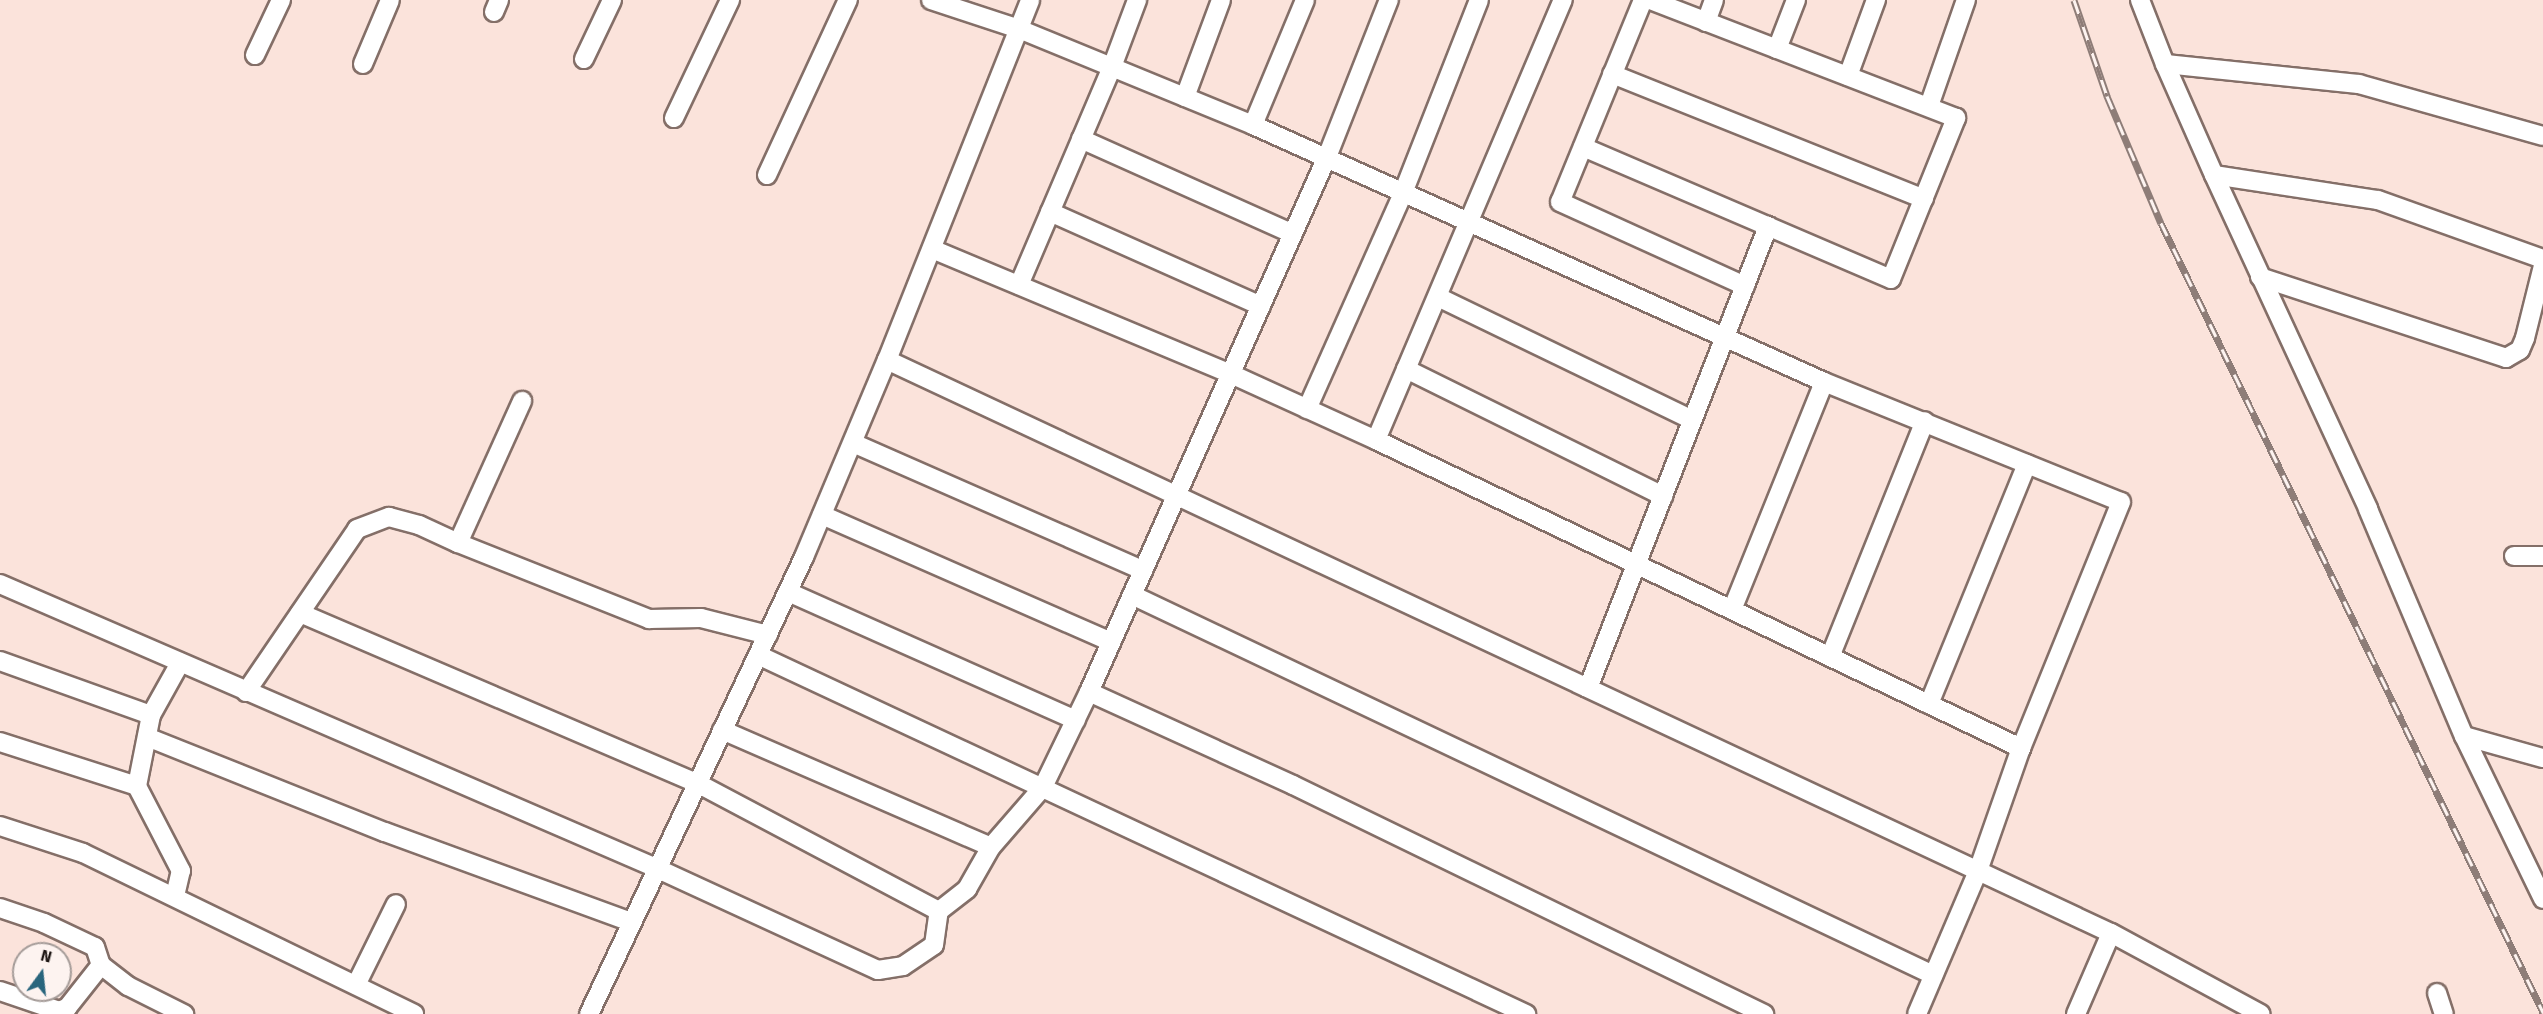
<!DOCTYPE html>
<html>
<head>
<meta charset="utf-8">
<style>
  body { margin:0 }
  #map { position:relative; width:2543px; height:1014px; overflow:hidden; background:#fbe3db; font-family:"Fira Sans",sans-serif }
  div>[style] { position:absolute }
  .roads { filter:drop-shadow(2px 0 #846f68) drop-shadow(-2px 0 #846f68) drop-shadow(0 2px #846f68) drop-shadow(0 -2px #846f68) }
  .street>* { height:18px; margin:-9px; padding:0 9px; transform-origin:9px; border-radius:9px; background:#fff }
  .rail>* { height:7px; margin-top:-3.5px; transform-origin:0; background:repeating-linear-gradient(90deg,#fdf3f0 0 14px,#8e7d78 0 28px); box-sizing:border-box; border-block:2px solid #8e7d78 }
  span { translate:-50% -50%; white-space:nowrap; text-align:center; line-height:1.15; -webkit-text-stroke:5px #fdf3f0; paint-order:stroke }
  .north { position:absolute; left:12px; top:942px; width:60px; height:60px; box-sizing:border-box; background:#fdf3f0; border:2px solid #a49b98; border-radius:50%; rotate:15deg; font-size:16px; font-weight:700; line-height:24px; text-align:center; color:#1e1614 }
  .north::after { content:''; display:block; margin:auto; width:21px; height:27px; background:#29657d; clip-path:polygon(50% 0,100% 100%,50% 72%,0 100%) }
</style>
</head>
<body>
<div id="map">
  <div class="roads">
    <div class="street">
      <div style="left:931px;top:0;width:93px;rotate:18.2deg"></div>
      <div style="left:1019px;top:29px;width:253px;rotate:22.3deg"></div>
      <div style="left:1253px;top:125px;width:626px;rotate:24.23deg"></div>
      <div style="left:1824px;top:382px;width:320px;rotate:22deg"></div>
      <div style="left:2121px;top:502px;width:266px;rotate:112.1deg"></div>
      <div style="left:2021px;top:748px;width:130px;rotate:109.3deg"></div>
      <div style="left:1978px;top:871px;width:155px;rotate:113.1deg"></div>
      <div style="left:1643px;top:0;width:218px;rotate:112.3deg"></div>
      <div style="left:1560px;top:202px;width:203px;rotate:24.4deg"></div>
      <div style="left:2140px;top:0;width:69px;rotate:68.7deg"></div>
      <div style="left:2165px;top:64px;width:121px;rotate:66.2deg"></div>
      <div style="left:2214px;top:175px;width:368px;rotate:65.2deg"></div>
      <div style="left:2368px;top:509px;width:246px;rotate:67.1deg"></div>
      <div style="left:2464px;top:736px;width:181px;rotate:64.1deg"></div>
      <div style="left:494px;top:12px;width:13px;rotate:-67deg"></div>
      <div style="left:1706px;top:22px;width:23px;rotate:-70deg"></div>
      <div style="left:1777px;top:49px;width:53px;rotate:-68.8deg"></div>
      <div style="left:255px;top:55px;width:61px;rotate:-64.7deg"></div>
      <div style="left:584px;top:59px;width:65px;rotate:-64.6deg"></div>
      <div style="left:363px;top:64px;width:69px;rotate:-67.1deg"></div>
      <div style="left:2165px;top:64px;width:195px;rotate:5.9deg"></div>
      <div style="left:2359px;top:84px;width:191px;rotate:15.8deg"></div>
      <div style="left:1612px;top:74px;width:336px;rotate:21.8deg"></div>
      <div style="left:1848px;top:76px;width:81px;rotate:-69.8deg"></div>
      <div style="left:1185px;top:97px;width:103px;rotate:-69.6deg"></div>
      <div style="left:1929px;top:106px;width:112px;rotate:-70.8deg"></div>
      <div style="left:674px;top:118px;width:131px;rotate:-64.6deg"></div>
      <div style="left:1253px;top:125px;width:135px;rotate:-67.4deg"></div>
      <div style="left:1081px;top:139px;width:232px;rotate:24.1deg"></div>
      <div style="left:1583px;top:147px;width:335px;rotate:23.2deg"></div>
      <div style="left:1891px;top:279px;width:174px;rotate:-68deg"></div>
      <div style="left:1956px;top:118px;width:328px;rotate:-158.9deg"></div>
      <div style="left:767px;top:175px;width:193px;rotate:-65.2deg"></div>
      <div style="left:2214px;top:175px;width:166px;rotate:8.7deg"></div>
      <div style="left:2378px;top:200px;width:175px;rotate:19.7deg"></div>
      <div style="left:1050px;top:212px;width:231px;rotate:24deg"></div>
      <div style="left:932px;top:249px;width:324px;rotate:22.7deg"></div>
      <div style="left:1231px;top:374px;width:159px;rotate:24.5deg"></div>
      <div style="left:1376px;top:440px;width:715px;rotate:25.53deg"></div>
      <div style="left:2260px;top:277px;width:259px;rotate:18.2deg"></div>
      <div style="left:2506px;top:358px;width:16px;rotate:-30deg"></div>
      <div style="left:2520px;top:350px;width:13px;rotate:-67deg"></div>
      <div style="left:2525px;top:338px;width:74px;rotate:-76deg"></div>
      <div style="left:1019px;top:285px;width:237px;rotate:-66.9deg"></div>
      <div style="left:1112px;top:67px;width:72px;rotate:-69.5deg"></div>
      <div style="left:1438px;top:297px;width:282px;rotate:25.8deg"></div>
      <div style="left:887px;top:360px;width:1351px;rotate:25.09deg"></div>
      <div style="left:2111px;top:933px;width:170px;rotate:28.4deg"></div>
      <div style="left:1406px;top:369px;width:287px;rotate:26.3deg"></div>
      <div style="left:1307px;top:409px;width:236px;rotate:-66deg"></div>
      <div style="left:1403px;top:193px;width:207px;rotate:-68.5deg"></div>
      <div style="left:1376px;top:440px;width:478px;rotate:-67deg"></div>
      <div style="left:853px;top:443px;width:317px;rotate:23.7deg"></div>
      <div style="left:822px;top:515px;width:316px;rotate:23.7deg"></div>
      <div style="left:458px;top:543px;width:156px;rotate:-65.7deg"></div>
      <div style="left:2514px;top:556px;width:29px"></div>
      <div style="left:0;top:584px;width:715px;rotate:23.41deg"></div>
      <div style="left:656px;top:868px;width:244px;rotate:24.7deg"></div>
      <div style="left:878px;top:970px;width:25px;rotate:-9deg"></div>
      <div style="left:903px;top:966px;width:37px;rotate:-34deg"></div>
      <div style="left:934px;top:945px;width:34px;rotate:-82deg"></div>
      <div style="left:939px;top:911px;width:36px;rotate:-38deg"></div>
      <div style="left:967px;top:889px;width:48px;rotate:-60.3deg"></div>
      <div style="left:991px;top:847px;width:79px;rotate:-49.1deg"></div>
      <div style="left:1043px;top:787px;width:106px;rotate:-64.2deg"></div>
      <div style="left:1089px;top:692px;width:586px;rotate:-66.02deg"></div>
      <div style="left:1327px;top:157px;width:169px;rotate:-68.5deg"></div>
      <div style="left:788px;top:592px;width:315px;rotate:24deg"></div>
      <div style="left:1132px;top:595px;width:887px;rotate:25.38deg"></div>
      <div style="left:1732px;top:610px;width:246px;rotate:-68deg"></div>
      <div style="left:300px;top:613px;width:432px;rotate:23.2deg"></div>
      <div style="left:697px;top:783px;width:274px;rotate:27.9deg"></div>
      <div style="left:758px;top:655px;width:848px;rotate:25.05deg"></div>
      <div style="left:1830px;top:657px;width:254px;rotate:-68.1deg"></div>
      <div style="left:0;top:661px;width:160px;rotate:19.7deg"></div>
      <div style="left:1588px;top:688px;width:496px;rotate:-68.7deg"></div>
      <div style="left:246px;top:692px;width:197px;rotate:-55.7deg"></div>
      <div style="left:357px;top:529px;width:34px;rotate:-21deg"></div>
      <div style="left:389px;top:517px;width:31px;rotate:15deg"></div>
      <div style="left:419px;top:525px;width:43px;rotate:24.8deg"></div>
      <div style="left:458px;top:543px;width:206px;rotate:21.7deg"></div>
      <div style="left:649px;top:619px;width:52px;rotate:-1.1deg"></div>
      <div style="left:701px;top:618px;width:69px;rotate:14.2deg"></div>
      <div style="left:1089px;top:692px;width:224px;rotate:24.5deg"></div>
      <div style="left:1293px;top:785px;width:524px;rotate:25.93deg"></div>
      <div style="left:1929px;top:704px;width:259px;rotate:-67.8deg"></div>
      <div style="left:722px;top:730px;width:293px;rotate:23.5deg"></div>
      <div style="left:2464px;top:736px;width:82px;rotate:15.6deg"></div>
      <div style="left:147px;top:737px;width:256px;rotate:21.8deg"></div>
      <div style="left:385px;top:832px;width:262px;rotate:20.1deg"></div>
      <div style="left:0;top:742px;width:144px;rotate:17.8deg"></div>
      <div style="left:0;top:826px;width:87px;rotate:18deg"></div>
      <div style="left:83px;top:853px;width:368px;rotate:25.9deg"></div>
      <div style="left:175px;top:896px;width:26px;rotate:-77deg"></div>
      <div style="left:181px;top:871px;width:96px;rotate:-117.4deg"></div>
      <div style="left:137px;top:786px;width:72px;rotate:-78.8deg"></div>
      <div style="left:151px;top:715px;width:60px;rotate:-60.9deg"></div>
      <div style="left:0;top:908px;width:46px;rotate:18.8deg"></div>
      <div style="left:44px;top:923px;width:56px;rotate:25.2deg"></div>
      <div style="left:95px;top:947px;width:19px;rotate:72deg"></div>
      <div style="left:101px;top:965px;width:34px;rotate:38deg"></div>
      <div style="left:128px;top:986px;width:63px;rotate:26.6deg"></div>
      <div style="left:356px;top:985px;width:90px;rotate:-63.7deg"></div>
      <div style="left:0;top:991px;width:62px;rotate:18.7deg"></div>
      <div style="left:59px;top:1011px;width:9px;rotate:-21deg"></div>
      <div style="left:67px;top:1008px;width:55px;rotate:-51.7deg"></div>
      <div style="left:2437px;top:993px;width:22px;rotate:72deg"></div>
      <div style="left:589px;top:1014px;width:505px;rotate:-64.8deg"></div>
      <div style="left:804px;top:557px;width:214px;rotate:-67.2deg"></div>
      <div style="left:887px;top:360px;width:387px;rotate:-68.3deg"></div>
      <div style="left:2076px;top:1014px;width:88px;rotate:-66.6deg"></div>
    </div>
  </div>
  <div class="rail">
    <div style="left:2074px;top:0;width:102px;rotate:71deg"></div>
    <div style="left:2107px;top:96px;width:138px;rotate:67deg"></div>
    <div style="left:2161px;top:223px;width:877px;rotate:64.17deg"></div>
  </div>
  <div class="north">N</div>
</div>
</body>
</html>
